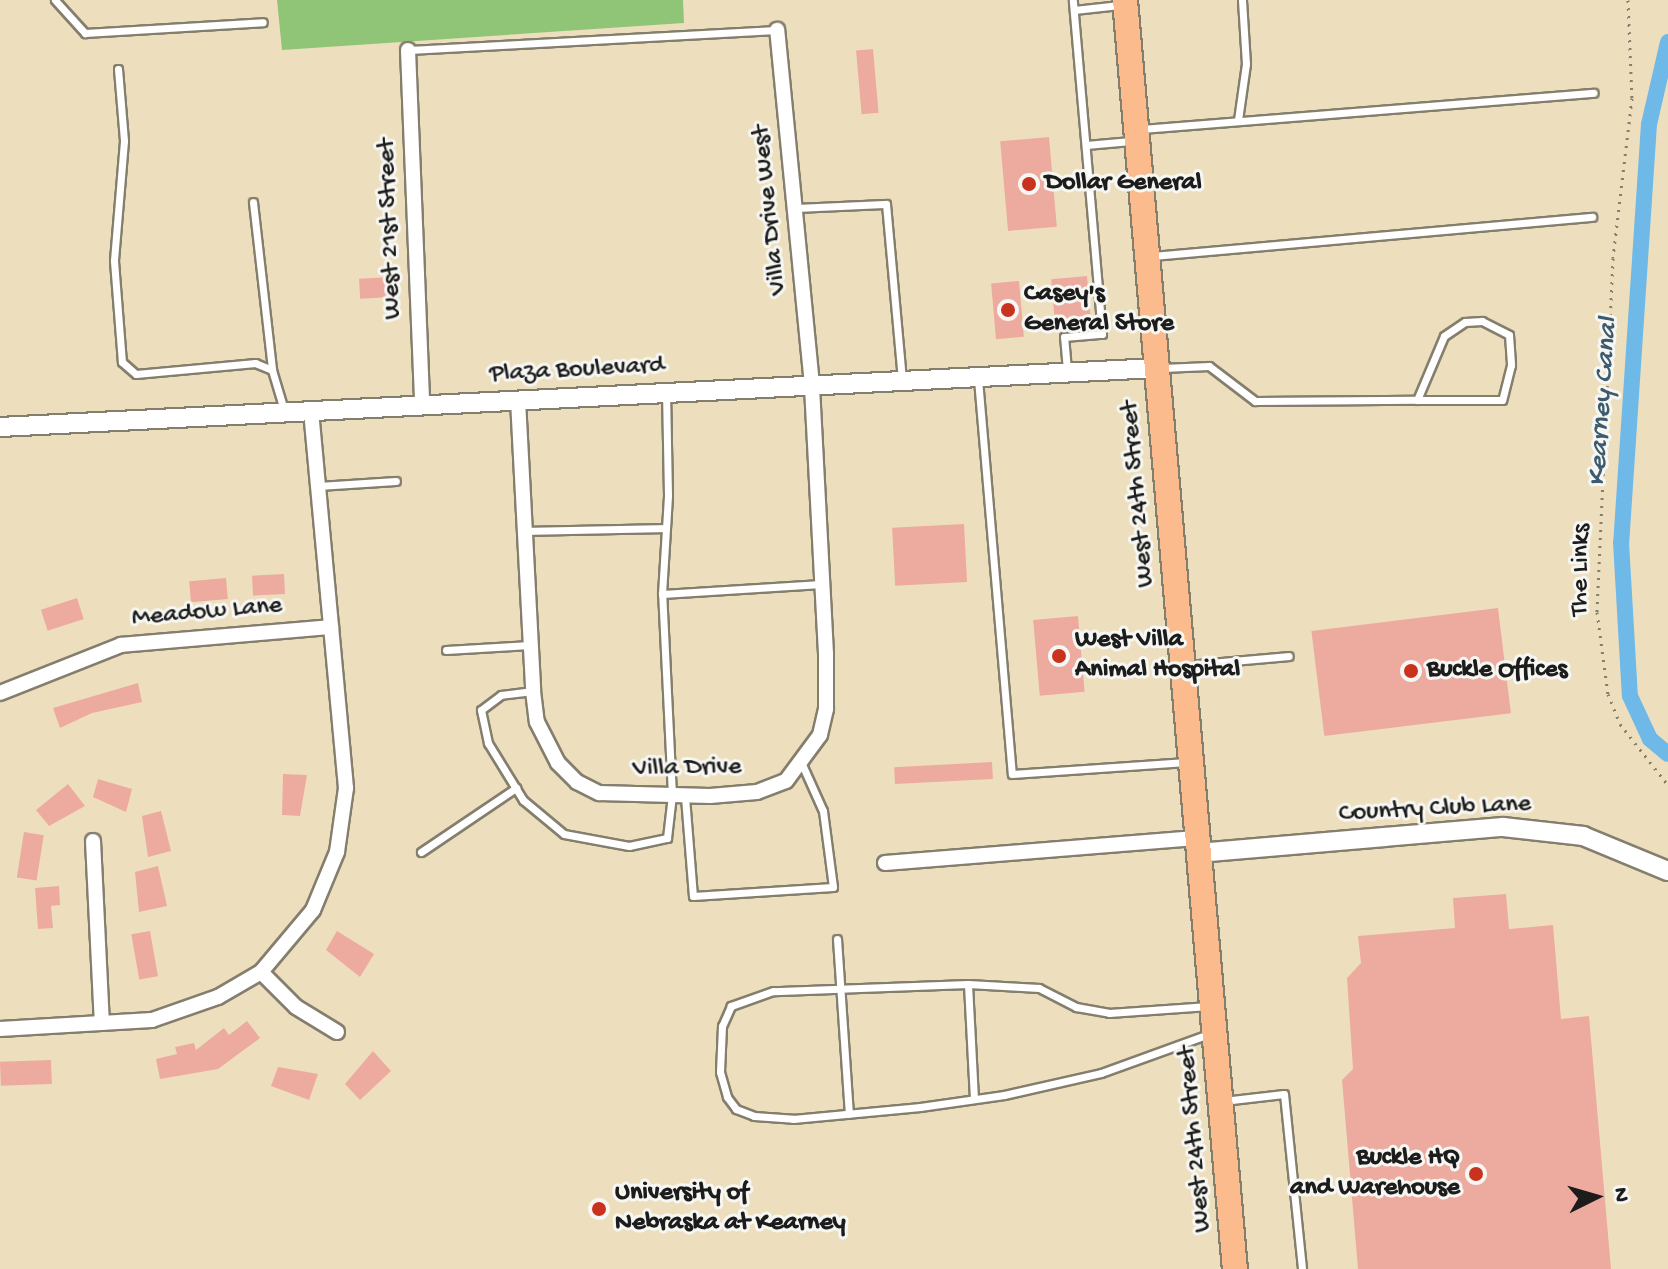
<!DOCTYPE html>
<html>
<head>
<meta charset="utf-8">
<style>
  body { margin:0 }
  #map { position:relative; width:1668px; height:1269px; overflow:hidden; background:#eddfbe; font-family:"Gochi Hand",sans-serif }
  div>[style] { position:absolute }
  .green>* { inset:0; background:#90c577 }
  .canal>* { height:16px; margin:-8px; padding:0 8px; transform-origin:8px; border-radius:8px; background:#6fb9e8 }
  .building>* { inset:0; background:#edaba0; transform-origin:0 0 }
  .path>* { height:3px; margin-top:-1.5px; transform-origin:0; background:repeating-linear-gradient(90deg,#847e6d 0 2px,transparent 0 8px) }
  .roads { filter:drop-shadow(2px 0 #847e6d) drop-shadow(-2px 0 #847e6d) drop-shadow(0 2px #847e6d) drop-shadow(0 -2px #847e6d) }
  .service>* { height:7px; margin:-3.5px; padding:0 3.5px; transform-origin:3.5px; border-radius:3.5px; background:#fff }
  .minor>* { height:14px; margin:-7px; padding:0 7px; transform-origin:7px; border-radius:7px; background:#fff }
  .tertiary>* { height:18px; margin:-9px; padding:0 9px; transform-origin:9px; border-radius:9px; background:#fff }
  .primary>* { height:24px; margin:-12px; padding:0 12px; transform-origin:12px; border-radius:12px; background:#fbbb8d }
  .dots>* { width:22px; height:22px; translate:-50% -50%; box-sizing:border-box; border:4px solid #f6f6f2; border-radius:50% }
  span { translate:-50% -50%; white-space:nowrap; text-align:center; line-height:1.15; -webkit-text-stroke:6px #f6f6f2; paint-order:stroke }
  .poi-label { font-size:26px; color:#1c1c1c; font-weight:700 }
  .left { translate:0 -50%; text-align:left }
  .right { translate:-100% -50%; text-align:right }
  .street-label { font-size:26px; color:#1c1c1c }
  .water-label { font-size:28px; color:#3d5b6e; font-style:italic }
  .north { position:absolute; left:1556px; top:1157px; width:80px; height:80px; -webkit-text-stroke:6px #f6f6f2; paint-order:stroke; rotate:85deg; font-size:22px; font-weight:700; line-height:32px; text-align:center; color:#1c1c1c }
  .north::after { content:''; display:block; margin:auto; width:28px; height:36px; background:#1c1c1c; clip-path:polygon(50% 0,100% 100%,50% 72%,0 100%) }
</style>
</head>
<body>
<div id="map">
  <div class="green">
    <div style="clip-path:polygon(277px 0,683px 0,684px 23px,282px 50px)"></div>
  </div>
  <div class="canal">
    <div style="left:1668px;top:42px;width:84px;rotate:103deg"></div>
    <div style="left:1649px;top:124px;width:419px;rotate:93.8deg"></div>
    <div style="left:1621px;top:542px;width:154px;rotate:86.7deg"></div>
    <div style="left:1630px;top:696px;width:47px;rotate:65.1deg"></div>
    <div style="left:1650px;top:739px;width:23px;rotate:40deg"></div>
  </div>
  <div class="building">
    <div style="left:873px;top:49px;width:64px;height:17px;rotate:85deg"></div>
    <div style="left:1049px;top:137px;width:90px;height:49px;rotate:85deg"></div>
    <div style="left:1087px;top:276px;width:43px;height:36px;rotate:85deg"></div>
    <div style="left:392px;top:277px;width:20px;height:33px;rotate:87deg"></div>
    <div style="left:1019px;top:281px;width:56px;height:28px;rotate:85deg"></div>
    <div style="left:964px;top:524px;width:58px;height:72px;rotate:87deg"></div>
    <div style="left:284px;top:574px;width:20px;height:32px;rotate:87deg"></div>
    <div style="left:226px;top:578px;width:21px;height:37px;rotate:85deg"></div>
    <div style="left:77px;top:598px;width:22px;height:38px;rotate:72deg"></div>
    <div style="left:1498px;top:608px;width:106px;height:188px;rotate:83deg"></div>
    <div style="left:1078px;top:616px;width:76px;height:45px;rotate:85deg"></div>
    <div style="clip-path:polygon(138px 683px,142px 702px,92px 713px,60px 728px,53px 708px)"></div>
    <div style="left:992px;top:762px;width:17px;height:98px;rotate:87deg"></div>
    <div style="clip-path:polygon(283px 774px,307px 775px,300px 816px,282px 815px)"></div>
    <div style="clip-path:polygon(98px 779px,132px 789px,126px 812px,93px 797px)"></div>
    <div style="clip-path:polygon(68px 784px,85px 806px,49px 826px,36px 810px)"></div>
    <div style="clip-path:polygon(161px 811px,171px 851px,148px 857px,142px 816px)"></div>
    <div style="left:24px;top:832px;width:20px;height:46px;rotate:9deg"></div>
    <div style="clip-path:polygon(158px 866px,167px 906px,139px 912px,135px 872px)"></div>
    <div style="clip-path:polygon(59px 886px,60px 905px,51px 906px,53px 928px,38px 929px,35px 888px)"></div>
    <div style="clip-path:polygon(1506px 894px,1509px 929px,1553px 925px,1561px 1019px,1589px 1016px,1611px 1269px,1358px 1269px,1342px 1080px,1353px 1069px,1347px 978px,1361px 963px,1358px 936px,1455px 928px,1453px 898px)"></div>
    <div style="left:150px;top:931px;width:46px;height:19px;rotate:80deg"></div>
    <div style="clip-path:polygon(337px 931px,374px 954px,360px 977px,326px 950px)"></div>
    <div style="clip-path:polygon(247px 1021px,260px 1038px,218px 1069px,160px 1079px,156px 1059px,177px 1054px,175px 1047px,194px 1043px,196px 1050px,224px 1028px,229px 1035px)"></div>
    <div style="clip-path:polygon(373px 1051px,391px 1071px,360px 1100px,345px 1084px)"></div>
    <div style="left:51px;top:1060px;width:24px;height:51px;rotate:88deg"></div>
    <div style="clip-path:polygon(278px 1067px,318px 1074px,309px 1100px,271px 1086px)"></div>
  </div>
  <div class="path">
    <div style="left:1628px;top:0;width:98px;rotate:87.7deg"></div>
    <div style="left:1632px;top:98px;width:161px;rotate:96.8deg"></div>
    <div style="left:1613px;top:258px;width:354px;rotate:92.6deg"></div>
    <div style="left:1597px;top:612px;width:83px;rotate:82.4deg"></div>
    <div style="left:1608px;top:694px;width:32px;rotate:68deg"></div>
    <div style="left:1620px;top:724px;width:78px;rotate:51.8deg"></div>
  </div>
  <div class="roads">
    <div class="service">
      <div style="left:55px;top:0;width:45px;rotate:47.7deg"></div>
      <div style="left:85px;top:33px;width:178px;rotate:-3.5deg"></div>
      <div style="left:1074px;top:10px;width:46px;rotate:-6.2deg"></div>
      <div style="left:408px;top:50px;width:370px;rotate:-3.1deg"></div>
      <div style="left:118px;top:69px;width:72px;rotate:85.2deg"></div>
      <div style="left:124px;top:141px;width:120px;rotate:94.8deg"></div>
      <div style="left:114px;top:261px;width:101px;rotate:85.5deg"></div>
      <div style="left:122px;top:362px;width:18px;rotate:41deg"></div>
      <div style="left:136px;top:374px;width:120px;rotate:-5.3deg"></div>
      <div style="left:255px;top:363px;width:18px;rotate:22deg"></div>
      <div style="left:272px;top:370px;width:42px;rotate:73.3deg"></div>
      <div style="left:1238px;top:120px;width:57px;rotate:-81.9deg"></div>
      <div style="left:1246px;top:64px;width:64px;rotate:-93.6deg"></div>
      <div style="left:1142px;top:129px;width:453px;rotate:-4.6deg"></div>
      <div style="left:1086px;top:145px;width:45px;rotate:-5.1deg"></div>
      <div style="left:253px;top:202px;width:169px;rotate:83.5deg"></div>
      <div style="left:794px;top:208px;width:92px;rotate:-2.5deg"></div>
      <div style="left:886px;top:204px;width:178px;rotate:84.8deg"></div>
      <div style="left:1153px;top:256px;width:441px;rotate:-5.1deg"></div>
      <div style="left:1482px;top:321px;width:30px;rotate:27deg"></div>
      <div style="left:1509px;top:335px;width:30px;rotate:86deg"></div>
      <div style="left:1511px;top:365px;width:36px;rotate:104deg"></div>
      <div style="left:1502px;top:400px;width:85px;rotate:180deg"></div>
      <div style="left:1417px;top:400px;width:69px;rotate:-67.1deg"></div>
      <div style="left:1444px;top:336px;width:25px;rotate:-34deg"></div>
      <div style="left:1465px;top:322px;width:17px;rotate:-3deg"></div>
      <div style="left:1162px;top:368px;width:47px;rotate:-2.4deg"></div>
      <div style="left:1209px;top:366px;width:58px;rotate:37.3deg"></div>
      <div style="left:1255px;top:401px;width:162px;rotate:-0.4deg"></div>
      <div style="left:1067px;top:370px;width:33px;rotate:-95deg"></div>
      <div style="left:1064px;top:337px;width:38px;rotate:-5deg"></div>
      <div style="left:1102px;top:334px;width:335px;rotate:-95deg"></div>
      <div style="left:978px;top:379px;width:396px;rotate:85.1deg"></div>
      <div style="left:1012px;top:774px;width:175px;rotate:-3.9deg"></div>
      <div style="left:318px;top:486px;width:78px;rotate:-3.7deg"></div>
      <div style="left:525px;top:531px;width:140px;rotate:-1.2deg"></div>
      <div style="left:662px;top:594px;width:160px;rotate:-3.6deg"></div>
      <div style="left:446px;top:650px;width:84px;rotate:-3.4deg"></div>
      <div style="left:1188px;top:665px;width:101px;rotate:-5.1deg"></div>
      <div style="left:533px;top:691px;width:32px;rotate:173deg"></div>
      <div style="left:501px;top:695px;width:25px;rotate:143deg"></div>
      <div style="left:481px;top:710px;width:34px;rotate:78deg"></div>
      <div style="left:488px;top:743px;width:67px;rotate:58.4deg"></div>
      <div style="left:523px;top:800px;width:53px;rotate:39.7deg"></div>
      <div style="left:564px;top:834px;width:66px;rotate:10.5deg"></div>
      <div style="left:629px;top:846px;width:39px;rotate:-12deg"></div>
      <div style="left:667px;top:838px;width:43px;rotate:-83.4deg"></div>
      <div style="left:672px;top:795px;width:201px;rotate:-92.8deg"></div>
      <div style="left:662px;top:594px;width:99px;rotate:-86.5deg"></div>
      <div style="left:668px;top:495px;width:100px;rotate:-91.1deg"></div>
      <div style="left:685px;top:797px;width:99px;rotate:85.4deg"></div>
      <div style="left:693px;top:896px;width:140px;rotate:-3.7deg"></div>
      <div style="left:833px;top:887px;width:77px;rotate:-97.5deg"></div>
      <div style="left:823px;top:811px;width:54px;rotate:-114.2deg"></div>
      <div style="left:421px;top:852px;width:115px;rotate:-34deg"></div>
      <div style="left:837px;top:939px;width:175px;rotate:86.1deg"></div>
      <div style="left:968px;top:984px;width:71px;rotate:3.2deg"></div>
      <div style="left:1039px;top:988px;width:42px;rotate:27.2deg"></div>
      <div style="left:1076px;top:1007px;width:34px;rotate:10deg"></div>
      <div style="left:1109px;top:1013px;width:100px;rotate:-4deg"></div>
      <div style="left:974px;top:1099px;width:115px;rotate:-93deg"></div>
      <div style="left:968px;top:984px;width:195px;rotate:177.9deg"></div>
      <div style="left:773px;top:991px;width:45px;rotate:160.3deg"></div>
      <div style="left:731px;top:1006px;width:22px;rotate:114deg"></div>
      <div style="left:722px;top:1026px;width:46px;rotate:92.5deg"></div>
      <div style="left:720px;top:1072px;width:26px;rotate:74deg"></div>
      <div style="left:727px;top:1097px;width:15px;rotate:53deg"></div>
      <div style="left:736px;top:1109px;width:19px;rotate:21deg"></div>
      <div style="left:754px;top:1116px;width:39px;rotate:4deg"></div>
      <div style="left:793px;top:1119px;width:128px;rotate:-5.4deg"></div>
      <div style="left:920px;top:1107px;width:85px;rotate:-8.1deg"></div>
      <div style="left:1004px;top:1095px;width:99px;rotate:-12.8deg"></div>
      <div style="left:1101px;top:1073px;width:115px;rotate:-19.9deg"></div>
      <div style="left:1223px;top:1101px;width:61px;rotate:-6.5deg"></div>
      <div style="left:1284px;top:1094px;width:176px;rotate:84.1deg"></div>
    </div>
    <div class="minor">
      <div style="left:408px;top:50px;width:355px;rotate:87.7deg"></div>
      <div style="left:518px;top:400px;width:291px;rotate:87deg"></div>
      <div style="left:533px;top:691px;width:31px;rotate:83deg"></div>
      <div style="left:537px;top:722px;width:46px;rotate:62.9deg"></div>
      <div style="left:558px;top:763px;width:27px;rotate:45deg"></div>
      <div style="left:577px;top:782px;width:25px;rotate:27deg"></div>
      <div style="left:599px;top:793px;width:111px;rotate:1.5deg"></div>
      <div style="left:710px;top:796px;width:47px;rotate:-4.9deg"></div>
      <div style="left:757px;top:792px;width:31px;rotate:-21deg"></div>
      <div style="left:786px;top:781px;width:57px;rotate:-53.5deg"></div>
      <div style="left:820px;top:735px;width:27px;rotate:-77deg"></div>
      <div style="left:826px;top:709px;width:55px;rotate:-90deg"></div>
      <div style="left:826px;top:654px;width:269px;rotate:-93deg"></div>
      <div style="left:812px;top:385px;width:357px;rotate:-95.6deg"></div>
      <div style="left:0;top:693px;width:130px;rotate:-21.6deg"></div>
      <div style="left:121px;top:645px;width:211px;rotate:-4.9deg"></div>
      <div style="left:93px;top:841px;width:182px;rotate:87.2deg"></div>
      <div style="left:885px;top:863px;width:312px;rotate:-4.6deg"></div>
      <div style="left:261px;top:972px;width:49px;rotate:45deg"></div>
      <div style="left:296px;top:1007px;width:48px;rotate:31.4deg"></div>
      <div style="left:0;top:1029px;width:152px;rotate:-3.4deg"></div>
      <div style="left:152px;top:1020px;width:70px;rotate:-19.2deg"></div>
      <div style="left:218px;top:997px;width:50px;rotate:-30.2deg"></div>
      <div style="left:261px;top:972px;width:81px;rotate:-50deg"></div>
      <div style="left:313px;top:910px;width:63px;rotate:-67.5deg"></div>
      <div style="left:337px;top:852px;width:65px;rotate:-82deg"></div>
      <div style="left:346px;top:788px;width:379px;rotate:-95.3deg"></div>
    </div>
    <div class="tertiary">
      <div style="left:0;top:427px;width:1158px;rotate:-2.92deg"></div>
      <div style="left:1198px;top:853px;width:306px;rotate:-4.9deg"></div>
      <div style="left:1503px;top:827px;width:81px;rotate:6.4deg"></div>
      <div style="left:1583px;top:836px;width:92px;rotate:22.4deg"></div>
    </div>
    <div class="primary">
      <div style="left:1125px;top:0;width:1274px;rotate:85.05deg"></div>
    </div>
  </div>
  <div class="dots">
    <div style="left:1029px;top:184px;background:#c8321e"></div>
    <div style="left:1008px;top:310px;background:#c8321e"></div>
    <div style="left:1059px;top:656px;background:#c8321e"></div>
    <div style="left:1411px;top:671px;background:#c8321e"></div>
    <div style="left:1476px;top:1174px;background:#c8321e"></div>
    <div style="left:599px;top:1209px;background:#c8321e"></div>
  </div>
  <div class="poi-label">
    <span class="left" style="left:1045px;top:184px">Dollar General</span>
    <span class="left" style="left:1024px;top:310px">Casey's<br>General Store</span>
    <span class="left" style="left:1075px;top:656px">West Villa<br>Animal Hospital</span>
    <span class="left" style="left:1427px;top:671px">Buckle Offices</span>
    <span class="right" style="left:1460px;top:1174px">Buckle HQ<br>and Warehouse</span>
    <span class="left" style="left:615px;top:1209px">University of<br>Nebraska at Kearney</span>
  </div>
  <div class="street-label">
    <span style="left:771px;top:210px;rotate:-96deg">Villa Drive West</span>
    <span style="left:391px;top:229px;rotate:-92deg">West 21st Street</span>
    <span style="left:577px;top:371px;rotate:-3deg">Plaza Boulevard</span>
    <span style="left:1139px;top:494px;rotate:-95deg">West 24th Street</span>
    <span style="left:1582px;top:570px;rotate:-89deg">The Links</span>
    <span style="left:207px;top:613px;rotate:-5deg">Meadow Lane</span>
    <span style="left:687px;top:769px;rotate:-1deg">Villa Drive</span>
    <span style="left:1435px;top:810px;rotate:-3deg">Country Club Lane</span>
    <span style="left:1196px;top:1139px;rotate:-95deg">West 24th Street</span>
  </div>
  <div class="water-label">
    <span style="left:1604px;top:402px;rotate:-86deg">Kearney Canal</span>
  </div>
  <div class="north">N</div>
</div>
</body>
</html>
